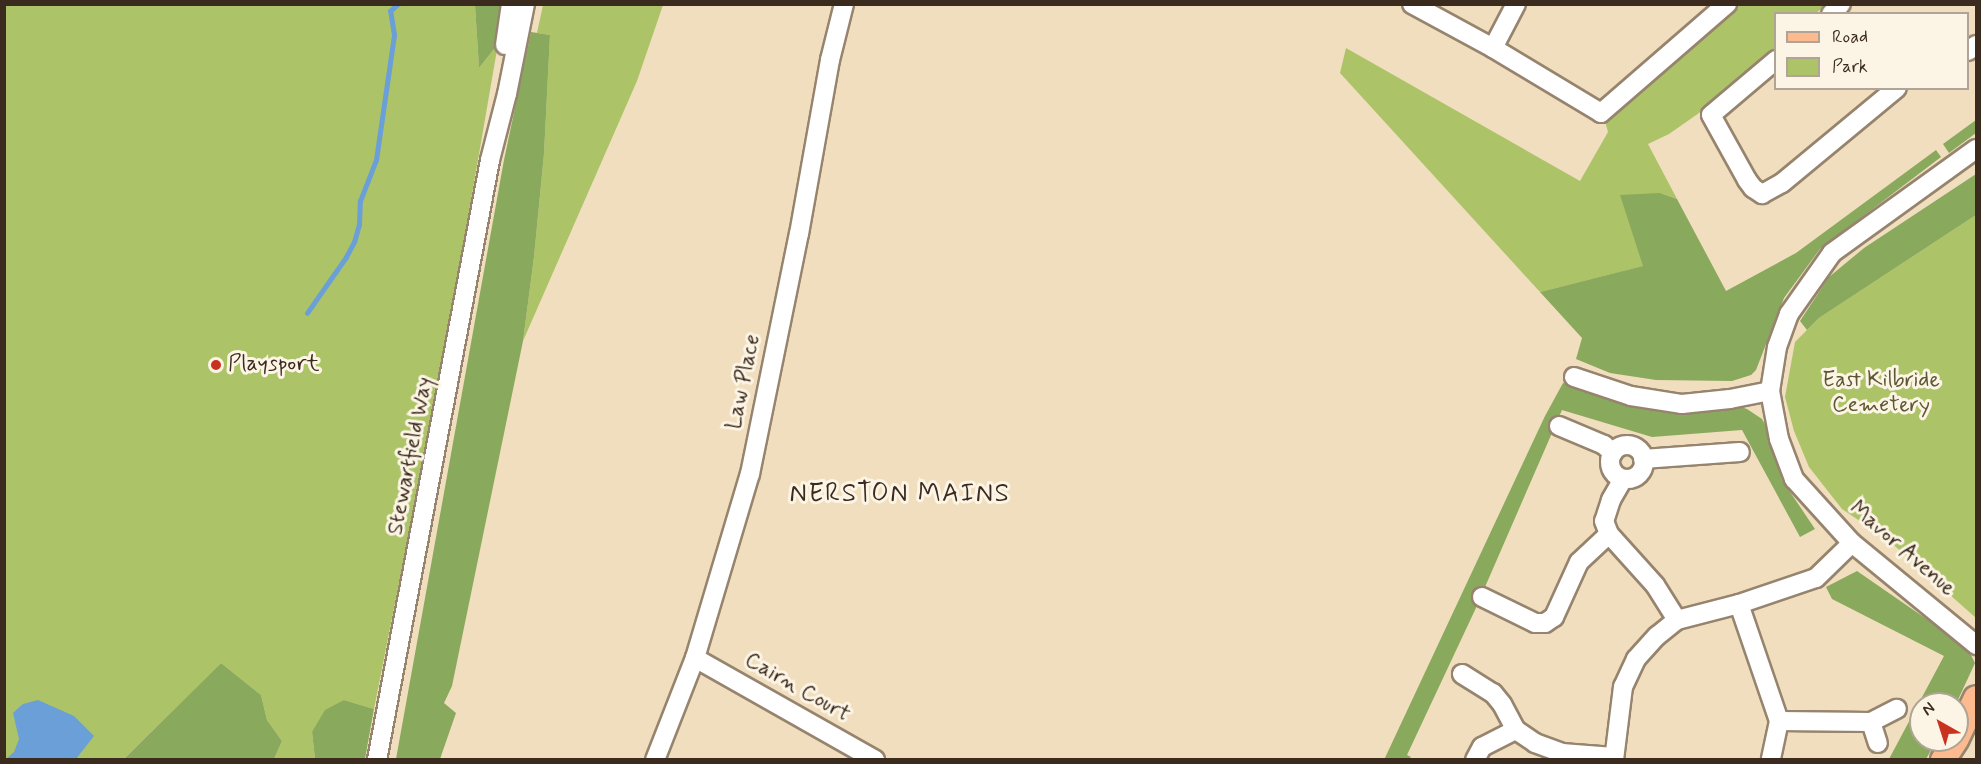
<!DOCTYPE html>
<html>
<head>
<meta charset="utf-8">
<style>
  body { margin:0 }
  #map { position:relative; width:1981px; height:764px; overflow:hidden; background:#f1debe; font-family:Mynerve,sans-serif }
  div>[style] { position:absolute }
  .green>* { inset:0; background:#acc368 }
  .forest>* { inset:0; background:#89a95c }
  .water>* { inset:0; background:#6b9fd7 }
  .stream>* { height:4.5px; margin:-2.25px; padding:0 2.25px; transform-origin:2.25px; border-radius:2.25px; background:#6b9fd7 }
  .roads { filter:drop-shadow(2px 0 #96846e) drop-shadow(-2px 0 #96846e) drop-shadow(0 2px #96846e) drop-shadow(0 -2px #96846e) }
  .minor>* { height:18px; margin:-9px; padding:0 9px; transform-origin:9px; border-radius:9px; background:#fff }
  .minor>.ring { margin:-9px; padding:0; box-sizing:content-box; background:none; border:18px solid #fff; border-radius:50% }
  .major>* { height:24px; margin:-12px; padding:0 12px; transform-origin:12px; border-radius:12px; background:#fcba8e }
  .dots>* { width:16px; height:16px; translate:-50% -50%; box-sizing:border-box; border:3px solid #fcf5e5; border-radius:50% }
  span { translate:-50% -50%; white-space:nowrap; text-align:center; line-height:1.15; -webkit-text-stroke:6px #fcf5e5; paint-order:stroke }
  .poi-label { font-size:22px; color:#3b2a1e }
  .left { translate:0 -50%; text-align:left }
  .park-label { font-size:22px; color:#5d5834 }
  .street-label { font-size:22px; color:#3b2a1e }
  .quarter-label { font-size:26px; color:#3b2a1e; letter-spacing:1.5px }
  .frame { position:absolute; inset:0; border:6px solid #3b2a1e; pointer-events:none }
  .legend { position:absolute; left:1774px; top:12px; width:195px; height:78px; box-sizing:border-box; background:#fcf5e5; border:2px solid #afa495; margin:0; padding:8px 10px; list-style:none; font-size:18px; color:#3b2a1e }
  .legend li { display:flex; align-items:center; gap:12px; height:30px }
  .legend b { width:30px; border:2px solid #afa495 }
  .north { position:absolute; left:1909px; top:692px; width:60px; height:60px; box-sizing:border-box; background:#fcf5e5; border:2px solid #afa495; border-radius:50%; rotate:321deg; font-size:16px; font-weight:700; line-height:24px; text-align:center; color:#3b2a1e }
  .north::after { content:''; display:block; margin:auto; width:21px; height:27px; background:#c8321e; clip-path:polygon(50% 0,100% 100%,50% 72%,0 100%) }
</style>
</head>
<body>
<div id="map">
  <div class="green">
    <div style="clip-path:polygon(4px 5px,475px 5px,479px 68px,498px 44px,445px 351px,374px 709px,344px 700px,312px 732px,315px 759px,274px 759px,282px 741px,267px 720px,261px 695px,221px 663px,124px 759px,5px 759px)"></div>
    <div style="clip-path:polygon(543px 5px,663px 5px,637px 81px,523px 341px,534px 257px,544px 154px,550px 35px,537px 33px)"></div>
    <div style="clip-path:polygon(1740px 5px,1826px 5px,1816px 13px,1776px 14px,1775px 48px,1699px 113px,1669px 134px,1648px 144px,1677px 199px,1660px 193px,1644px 266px,1540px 292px,1340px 73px,1346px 48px,1580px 181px,1608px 132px,1605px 121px,1614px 110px)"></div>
    <div style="clip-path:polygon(1976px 215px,1976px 618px,1888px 540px,1842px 509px,1809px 467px,1794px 431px,1785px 397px,1795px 342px,1819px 318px)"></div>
  </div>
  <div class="forest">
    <div style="clip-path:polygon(475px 5px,505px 5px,498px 44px,479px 68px)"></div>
    <div style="clip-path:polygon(531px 32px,550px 35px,544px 154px,534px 257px,523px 341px,452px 686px,444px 703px,456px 713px,440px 759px,396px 759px,504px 160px)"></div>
    <div style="clip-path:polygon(1976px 120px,1976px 133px,1949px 153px,1943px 144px)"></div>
    <div style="clip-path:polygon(1936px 150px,1941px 157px,1820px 249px,1784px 298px,1756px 370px,1751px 375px,1732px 381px,1656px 380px,1610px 373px,1576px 359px,1582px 338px,1540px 292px,1643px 266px,1620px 195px,1660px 193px,1677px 199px,1726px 291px,1796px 253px)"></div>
    <div style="clip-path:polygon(1976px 174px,1976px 215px,1819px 318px,1807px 330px,1800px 321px,1829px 277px,1864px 248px)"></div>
    <div style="clip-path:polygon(1563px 383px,1600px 396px,1663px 410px,1735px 405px,1747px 409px,1762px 419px,1772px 437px,1782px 480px,1815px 529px,1800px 537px,1742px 430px,1652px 437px,1562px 410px,1475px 610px,1407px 755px,1411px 757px,1409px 759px,1384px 760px,1545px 416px)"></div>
    <div style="clip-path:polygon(1857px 571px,1967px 647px,1975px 663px,1956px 704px,1921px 704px,1921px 740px,1937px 740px,1926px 759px,1889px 759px,1944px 656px,1832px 599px,1826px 587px)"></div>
    <div style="clip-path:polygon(221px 663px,261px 695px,267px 720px,282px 741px,274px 759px,124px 759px)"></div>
    <div style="clip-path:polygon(344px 700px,374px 709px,365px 759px,315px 759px,312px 732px,325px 710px)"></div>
  </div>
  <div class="water">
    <div style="clip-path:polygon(38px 700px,74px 716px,94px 736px,76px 759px,6px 759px,14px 752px,19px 739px,13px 713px,23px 704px)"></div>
  </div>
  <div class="stream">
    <div style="left:307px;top:313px;width:68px;rotate:-55.1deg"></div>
    <div style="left:346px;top:257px;width:17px;rotate:-62deg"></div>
    <div style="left:354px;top:242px;width:18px;rotate:-74deg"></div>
    <div style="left:359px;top:225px;width:24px;rotate:-88deg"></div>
    <div style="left:360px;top:201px;width:44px;rotate:-68.7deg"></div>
    <div style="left:376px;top:160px;width:126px;rotate:-81.8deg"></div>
    <div style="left:394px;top:35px;width:24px;rotate:-99deg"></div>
    <div style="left:390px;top:11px;width:11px;rotate:-41deg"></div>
  </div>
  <div class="roads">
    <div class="minor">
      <div style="left:1412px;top:4px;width:92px;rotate:28.5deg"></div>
      <div style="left:1493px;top:48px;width:126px;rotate:31deg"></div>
      <div style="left:1601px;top:113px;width:167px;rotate:-40.9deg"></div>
      <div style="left:1831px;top:14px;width:14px;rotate:-45deg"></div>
      <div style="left:505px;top:45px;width:41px;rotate:-81.7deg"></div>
      <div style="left:1493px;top:48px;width:50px;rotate:-62.4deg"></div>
      <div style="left:1968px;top:51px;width:10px;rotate:-37deg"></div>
      <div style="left:1776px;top:60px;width:85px;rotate:139.8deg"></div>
      <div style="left:1711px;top:115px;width:74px;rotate:61deg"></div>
      <div style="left:1747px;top:180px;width:10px;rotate:53deg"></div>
      <div style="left:1753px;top:188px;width:11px;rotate:34deg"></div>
      <div style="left:1762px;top:194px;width:23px;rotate:-29deg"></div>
      <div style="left:1782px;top:183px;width:149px;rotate:-39.6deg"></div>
      <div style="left:1976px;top:149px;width:178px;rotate:144.2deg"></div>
      <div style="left:1832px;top:253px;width:75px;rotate:125.2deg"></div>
      <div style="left:1789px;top:314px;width:35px;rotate:110deg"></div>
      <div style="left:1777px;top:347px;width:45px;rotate:99deg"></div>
      <div style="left:1770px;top:391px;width:49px;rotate:79.4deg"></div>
      <div style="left:1779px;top:439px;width:43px;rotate:69.4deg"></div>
      <div style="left:1794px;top:479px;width:86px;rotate:47.8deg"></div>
      <div style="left:1852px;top:543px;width:161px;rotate:39.4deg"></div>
      <div style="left:1574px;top:377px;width:60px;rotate:18.4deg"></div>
      <div style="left:1631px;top:396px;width:52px;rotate:8.9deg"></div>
      <div style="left:1682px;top:404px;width:48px;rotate:-5.9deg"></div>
      <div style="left:1730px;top:399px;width:41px;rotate:-11.3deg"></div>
      <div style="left:1559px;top:426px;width:49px;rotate:22.9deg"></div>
      <div style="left:1604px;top:445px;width:12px;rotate:42deg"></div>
      <div class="ring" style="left:1610px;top:445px;width:16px;height:16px"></div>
      <div style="left:1643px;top:459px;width:97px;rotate:-4.1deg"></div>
      <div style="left:1623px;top:479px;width:24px;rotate:120deg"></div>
      <div style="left:1611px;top:500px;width:22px;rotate:108deg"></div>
      <div style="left:1604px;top:521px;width:14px;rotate:69deg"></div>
      <div style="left:1609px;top:534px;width:69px;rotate:48deg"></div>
      <div style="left:1655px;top:585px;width:41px;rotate:57.8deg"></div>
      <div style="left:1482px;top:597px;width:59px;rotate:26.1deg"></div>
      <div style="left:1535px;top:623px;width:10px"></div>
      <div style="left:1545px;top:623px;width:11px;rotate:-34deg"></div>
      <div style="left:1554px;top:617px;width:60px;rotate:-65.6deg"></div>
      <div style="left:1579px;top:562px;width:41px;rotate:-43deg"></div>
      <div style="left:1739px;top:604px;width:124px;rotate:71.1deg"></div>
      <div style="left:1779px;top:721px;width:40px;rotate:102deg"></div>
      <div style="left:695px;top:658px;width:207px;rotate:29.5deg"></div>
      <div style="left:1462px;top:674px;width:36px;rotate:32deg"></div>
      <div style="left:1493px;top:693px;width:14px;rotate:51deg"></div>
      <div style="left:1502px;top:704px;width:30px;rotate:62deg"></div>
      <div style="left:1516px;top:730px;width:23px;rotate:34deg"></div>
      <div style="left:1535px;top:743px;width:29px;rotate:20deg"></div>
      <div style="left:1562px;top:753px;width:52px;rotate:4.4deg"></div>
      <div style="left:1779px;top:721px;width:92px;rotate:0.6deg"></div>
      <div style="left:1871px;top:722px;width:29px;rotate:-27deg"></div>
      <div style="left:1871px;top:722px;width:22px;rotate:72deg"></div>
      <div style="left:377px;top:760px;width:611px;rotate:-79.33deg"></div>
      <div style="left:490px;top:160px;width:68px;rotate:-75.6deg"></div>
      <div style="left:507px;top:94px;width:92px;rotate:-78.7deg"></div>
      <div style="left:655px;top:760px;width:110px;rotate:-68.6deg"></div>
      <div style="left:695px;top:658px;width:192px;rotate:-73.4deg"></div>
      <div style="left:750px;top:474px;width:245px;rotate:-78.5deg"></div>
      <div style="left:799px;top:234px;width:177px;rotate:-79.9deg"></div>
      <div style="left:830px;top:60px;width:58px;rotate:-76deg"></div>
      <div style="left:1475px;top:760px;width:15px;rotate:-62deg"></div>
      <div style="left:1482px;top:747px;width:38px;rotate:-27deg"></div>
      <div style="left:1614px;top:760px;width:74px;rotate:-83deg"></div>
      <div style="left:1623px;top:687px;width:31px;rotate:-65deg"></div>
      <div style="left:1636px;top:659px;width:31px;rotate:-48deg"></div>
      <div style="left:1657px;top:636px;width:26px;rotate:-39deg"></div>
      <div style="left:1677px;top:620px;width:64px;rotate:-14.5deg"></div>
      <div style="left:1739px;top:604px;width:81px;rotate:-18.7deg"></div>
      <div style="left:1816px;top:578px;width:50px;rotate:-44.2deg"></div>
    </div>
    <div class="major">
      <div style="left:1957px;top:738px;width:44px;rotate:-64.6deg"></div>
      <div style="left:1943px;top:760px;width:24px;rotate:-57deg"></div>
    </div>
  </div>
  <div class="dots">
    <div style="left:216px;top:365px;background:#c8321e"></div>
  </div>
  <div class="poi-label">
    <span class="left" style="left:228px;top:365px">Playsport</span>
  </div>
  <div class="park-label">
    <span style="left:1881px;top:393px">East Kilbride<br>Cemetery</span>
  </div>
  <div class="street-label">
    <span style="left:744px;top:382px;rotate:-78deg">Law Place</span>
    <span style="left:411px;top:456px;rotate:-79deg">Stewartfield Way</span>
    <span style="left:1902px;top:549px;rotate:41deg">Mavor Avenue</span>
    <span style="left:797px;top:688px;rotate:30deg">Cairn Court</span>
  </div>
  <div class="quarter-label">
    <span style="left:900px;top:495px">NERSTON MAINS</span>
  </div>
  <div class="frame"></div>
  <ul class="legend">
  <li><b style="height:8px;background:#fcba8e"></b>Road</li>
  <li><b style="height:16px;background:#acc368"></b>Park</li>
  </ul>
  <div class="north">N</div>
</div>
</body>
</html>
